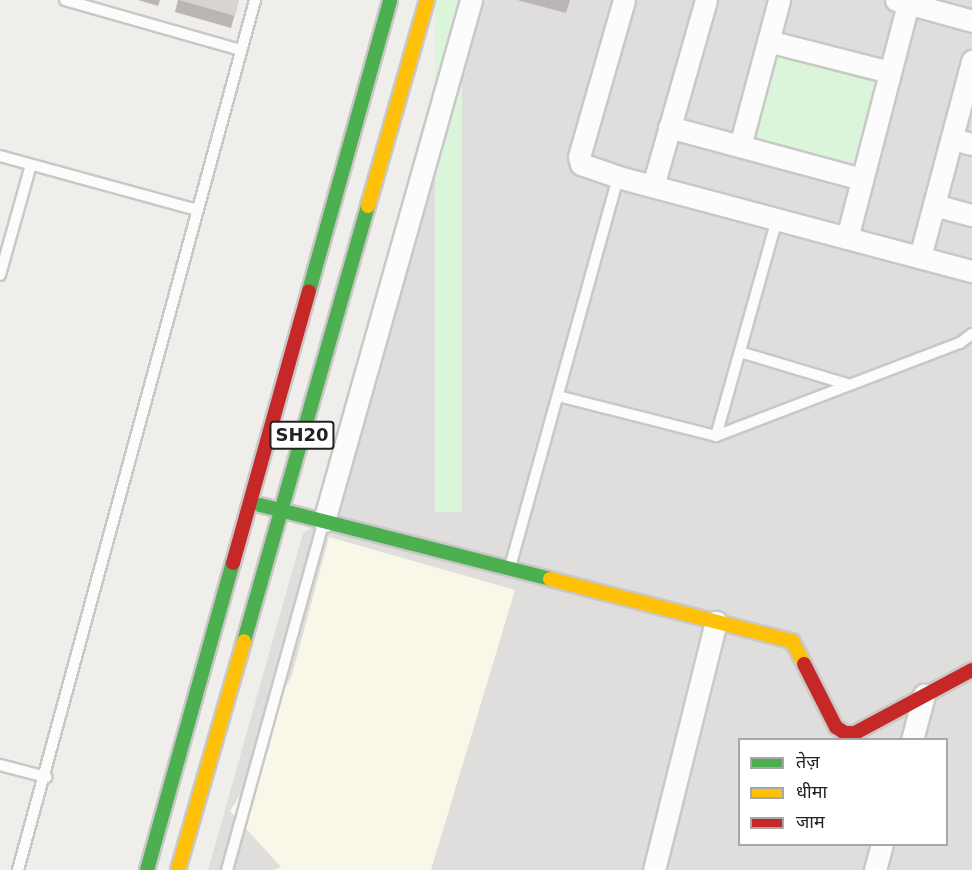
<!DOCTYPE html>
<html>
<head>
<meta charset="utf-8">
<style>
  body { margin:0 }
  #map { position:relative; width:972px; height:870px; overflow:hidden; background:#f0eeeb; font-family:"DejaVu Sans","Noto Sans Devanagari",sans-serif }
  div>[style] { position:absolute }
  .residential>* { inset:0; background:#dfdedc }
  .education>* { inset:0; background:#f8f7e8 }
  .park>* { inset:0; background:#daf5da; transform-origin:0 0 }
  .roads { filter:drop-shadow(2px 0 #c9c8c7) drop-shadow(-2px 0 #c9c8c7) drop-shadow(0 2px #c9c8c7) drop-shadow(0 -2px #c9c8c7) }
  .lane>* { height:10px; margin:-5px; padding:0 5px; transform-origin:5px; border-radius:5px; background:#fdfcfc }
  .street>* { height:21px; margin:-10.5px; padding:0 10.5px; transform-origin:10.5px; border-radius:10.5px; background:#fdfcfc }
  .fast>* { height:14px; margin:-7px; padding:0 7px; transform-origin:7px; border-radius:7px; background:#4caf50 }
  .slow>* { height:14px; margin:-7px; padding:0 7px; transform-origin:7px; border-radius:7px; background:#ffc107 }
  .jam>* { height:14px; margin:-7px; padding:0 7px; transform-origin:7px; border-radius:7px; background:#c62828 }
  .wall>* { inset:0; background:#b9b6b5 }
  .building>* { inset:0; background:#d7d4d2 }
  span { translate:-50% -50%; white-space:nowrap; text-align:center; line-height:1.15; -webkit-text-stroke:4.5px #fff; paint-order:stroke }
  .shield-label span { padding:2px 4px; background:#fff; border:2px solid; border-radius:4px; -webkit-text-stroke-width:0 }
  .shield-label { font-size:18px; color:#222; font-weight:700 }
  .legend { position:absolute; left:738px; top:738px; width:210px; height:108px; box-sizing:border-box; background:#fff; border:2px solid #a7a7a7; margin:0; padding:8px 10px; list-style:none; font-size:18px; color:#222 }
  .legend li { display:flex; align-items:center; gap:12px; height:30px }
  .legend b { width:30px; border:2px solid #a7a7a7 }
</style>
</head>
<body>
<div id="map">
  <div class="residential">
    <div style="clip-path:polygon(evenodd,481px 0,972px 0,972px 870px,208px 870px,303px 533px,334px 512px,481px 0,740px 740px,946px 740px,946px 844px,740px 844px,740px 740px)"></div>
  </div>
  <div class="education">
    <div style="clip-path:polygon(329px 537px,515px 590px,431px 870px,274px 870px,281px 867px,230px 811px,270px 747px,270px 716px,292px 675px)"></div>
  </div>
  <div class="park">
    <div style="left:435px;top:0;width:27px;height:512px"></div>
    <div style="left:776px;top:56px;width:106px;height:88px;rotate:15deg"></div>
  </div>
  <div class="roads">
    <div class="lane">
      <div style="left:65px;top:0;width:183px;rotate:15.9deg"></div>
      <div style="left:0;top:156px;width:204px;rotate:15.3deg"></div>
      <div style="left:0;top:275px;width:114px;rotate:-74.3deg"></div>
      <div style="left:740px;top:352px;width:112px;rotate:16.7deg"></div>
      <div style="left:558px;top:396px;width:163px;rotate:14.2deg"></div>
      <div style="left:716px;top:436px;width:261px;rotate:-20.9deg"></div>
      <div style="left:960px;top:343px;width:15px;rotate:-37deg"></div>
      <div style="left:716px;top:436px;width:225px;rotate:-74.3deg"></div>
      <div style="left:510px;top:567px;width:405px;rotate:-74.5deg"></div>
      <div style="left:0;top:765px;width:48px;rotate:14.6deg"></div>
      <div style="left:18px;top:870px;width:902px;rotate:-74.76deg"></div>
      <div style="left:227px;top:870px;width:359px;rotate:-74.5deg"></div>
    </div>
    <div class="street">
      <div style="left:624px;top:0;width:163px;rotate:106deg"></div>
      <div style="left:579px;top:157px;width:7px;rotate:74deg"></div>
      <div style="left:581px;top:164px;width:39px;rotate:19deg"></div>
      <div style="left:618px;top:177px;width:366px;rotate:14.9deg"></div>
      <div style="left:896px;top:0;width:79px;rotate:15.4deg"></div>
      <div style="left:768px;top:41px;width:126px;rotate:14.3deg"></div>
      <div style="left:669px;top:127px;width:200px;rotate:15.1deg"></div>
      <div style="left:952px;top:139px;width:21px;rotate:14deg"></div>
      <div style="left:740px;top:146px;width:151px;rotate:-75deg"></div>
      <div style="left:653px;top:186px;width:193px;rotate:-74.1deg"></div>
      <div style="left:934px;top:205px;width:39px;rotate:15deg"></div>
      <div style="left:847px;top:238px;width:243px;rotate:-75.4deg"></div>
      <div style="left:920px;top:257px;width:203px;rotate:-75.1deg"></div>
      <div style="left:324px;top:521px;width:541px;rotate:-74.24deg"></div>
      <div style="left:912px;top:740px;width:47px;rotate:-75.1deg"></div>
      <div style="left:654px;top:870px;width:256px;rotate:-76deg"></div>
      <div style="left:875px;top:870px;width:27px;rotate:-75deg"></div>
    </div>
    <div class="fast">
      <div style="left:309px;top:291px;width:302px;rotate:-74.4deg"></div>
      <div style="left:260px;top:505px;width:299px;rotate:14.3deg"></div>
      <div style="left:244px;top:641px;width:452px;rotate:-74.1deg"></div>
      <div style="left:147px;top:870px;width:319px;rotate:-74.4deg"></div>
    </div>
    <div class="slow">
      <div style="left:368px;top:206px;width:214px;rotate:-74deg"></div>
      <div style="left:550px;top:579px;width:250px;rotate:14.4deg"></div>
      <div style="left:792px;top:641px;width:26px;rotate:62deg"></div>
      <div style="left:178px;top:870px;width:238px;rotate:-73.9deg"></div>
    </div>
    <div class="jam">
      <div style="left:233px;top:563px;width:282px;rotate:-74.4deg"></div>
      <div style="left:804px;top:664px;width:71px;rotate:63.1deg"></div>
      <div style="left:836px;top:727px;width:11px;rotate:34deg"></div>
      <div style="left:845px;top:733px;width:10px"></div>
      <div style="left:855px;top:733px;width:133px;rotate:-28.3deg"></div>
    </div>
  </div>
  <div class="wall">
    <div style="clip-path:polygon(138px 0,160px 0,158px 6px)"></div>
    <div style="clip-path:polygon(178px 0,239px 0,231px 28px,175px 12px)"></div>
    <div style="clip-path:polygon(517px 0,570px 0,566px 13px)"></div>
  </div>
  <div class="building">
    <div style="clip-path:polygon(179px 0,239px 0,235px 16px)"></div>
  </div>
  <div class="shield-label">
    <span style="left:302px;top:435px">SH20</span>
  </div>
  <ul class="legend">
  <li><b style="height:8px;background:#4caf50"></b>तेज़</li>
  <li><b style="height:8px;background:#ffc107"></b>धीमा</li>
  <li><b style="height:8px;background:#c62828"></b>जाम</li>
  </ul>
</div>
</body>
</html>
